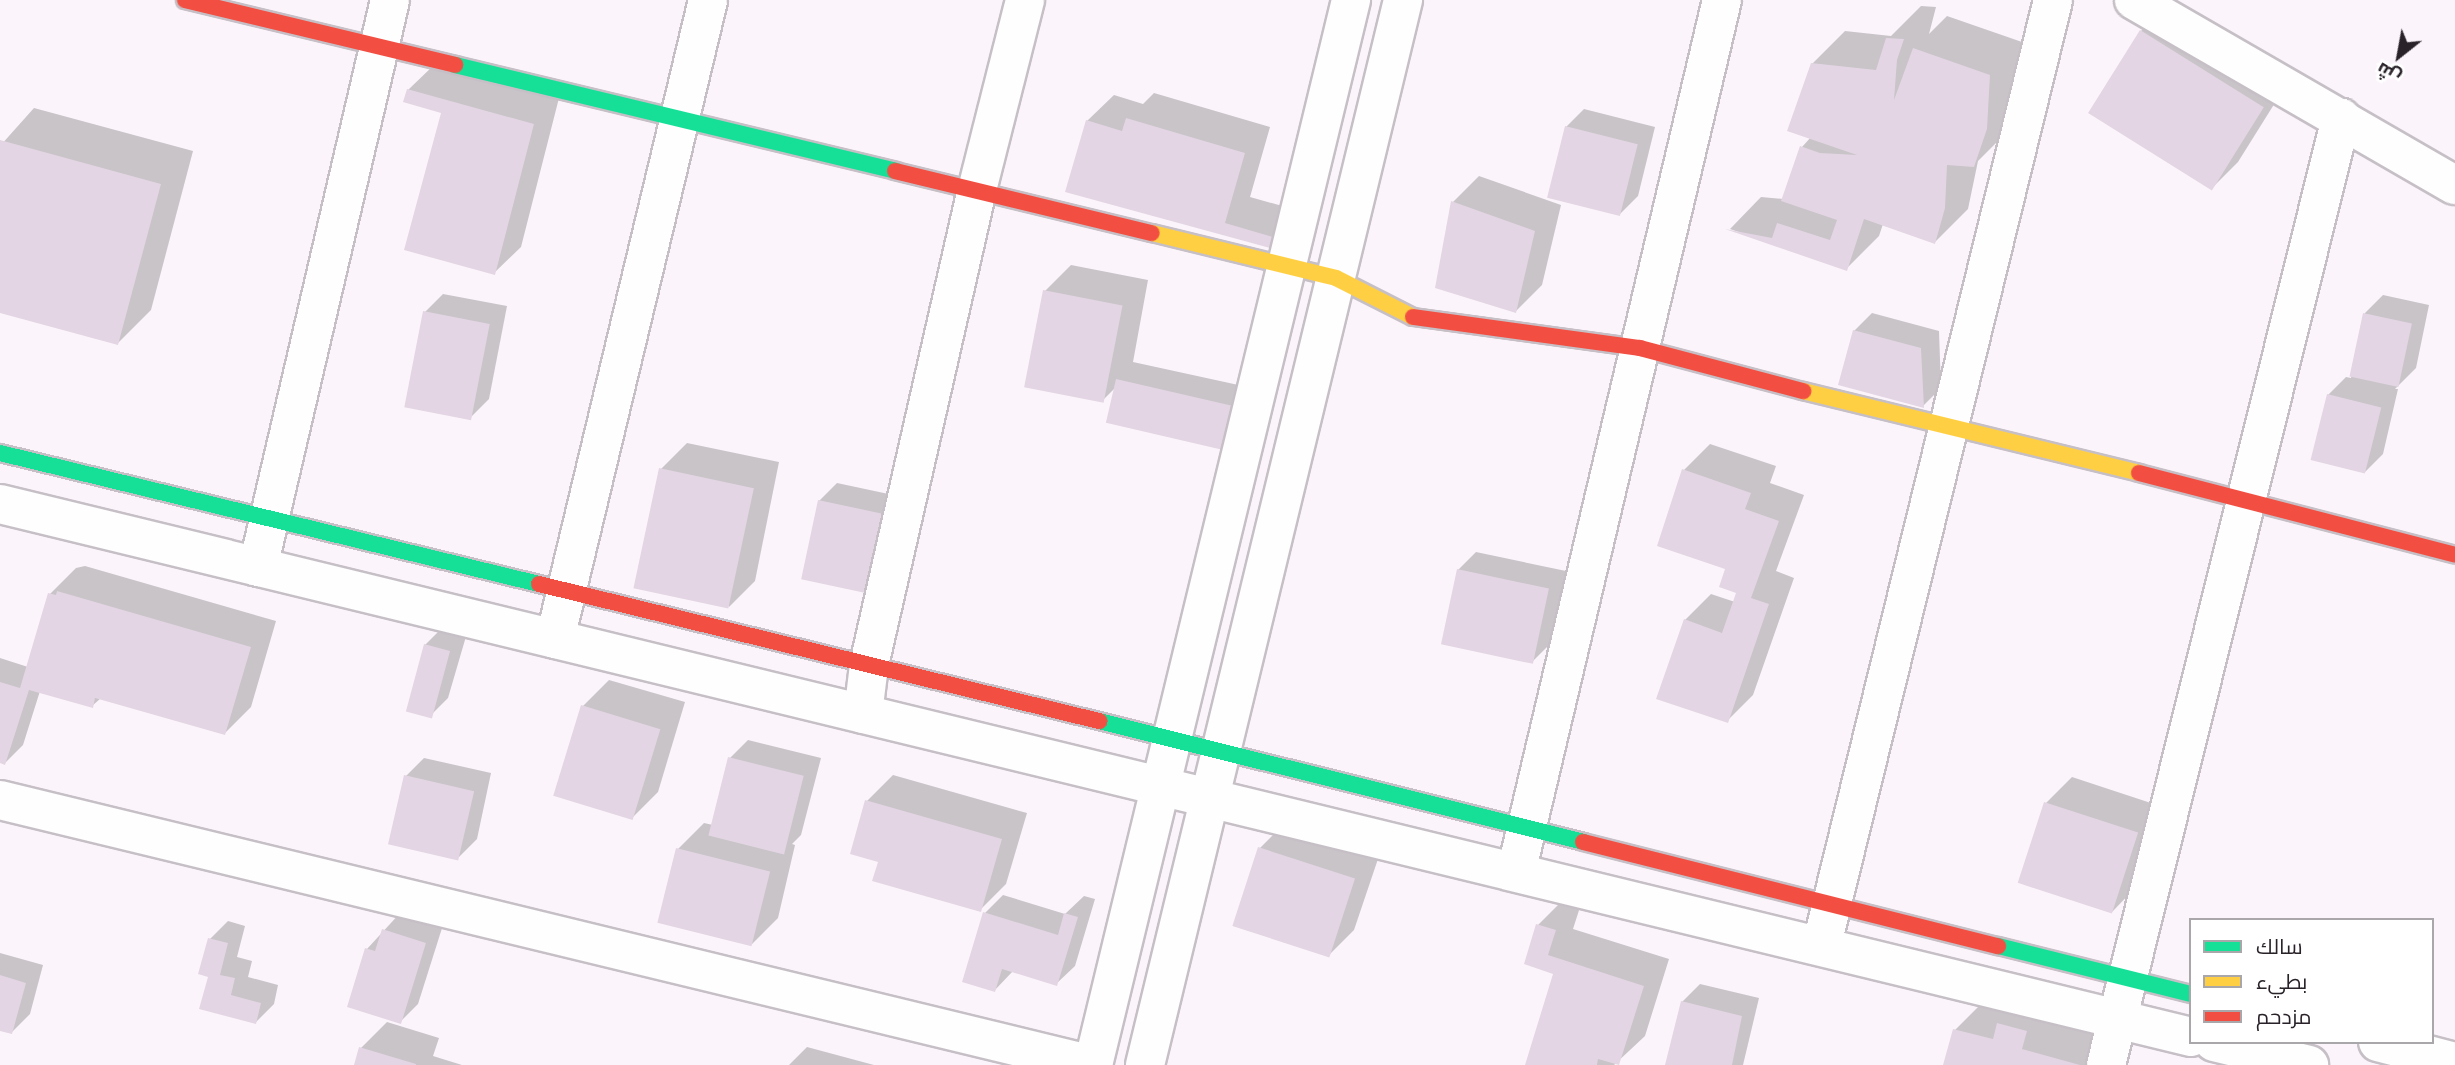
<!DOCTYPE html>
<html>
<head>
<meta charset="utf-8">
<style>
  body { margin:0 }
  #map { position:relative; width:2455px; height:1065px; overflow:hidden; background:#fbf5fb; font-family:"Archivo Narrow",Cairo,sans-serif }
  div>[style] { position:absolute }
  .shadow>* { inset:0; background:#0003 }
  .building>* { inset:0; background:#e3d5e3; transform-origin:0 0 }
  .roads { filter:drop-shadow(2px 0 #c6c0c6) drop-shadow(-2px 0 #c6c0c6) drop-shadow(0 2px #c6c0c6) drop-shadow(0 -2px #c6c0c6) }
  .street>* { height:38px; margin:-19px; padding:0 19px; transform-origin:19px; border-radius:19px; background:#fefefe }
  .fast>* { height:16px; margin:-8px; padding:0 8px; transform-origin:8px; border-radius:8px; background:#16e098 }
  .slow>* { height:16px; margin:-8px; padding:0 8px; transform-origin:8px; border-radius:8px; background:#ffcf43 }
  .jam>* { height:16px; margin:-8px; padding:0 8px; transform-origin:8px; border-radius:8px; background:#f24e42 }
  span { translate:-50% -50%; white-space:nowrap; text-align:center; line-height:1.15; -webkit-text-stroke:6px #fff; paint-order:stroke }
  .legend { position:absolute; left:2189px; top:918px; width:245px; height:126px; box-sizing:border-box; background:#fff; border:2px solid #a9a7a9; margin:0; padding:9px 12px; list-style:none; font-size:21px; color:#292329 }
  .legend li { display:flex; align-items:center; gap:14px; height:35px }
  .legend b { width:35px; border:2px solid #a9a7a9 }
  .north { position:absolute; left:2364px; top:21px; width:70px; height:70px; -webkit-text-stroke:5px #fff; paint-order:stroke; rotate:211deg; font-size:19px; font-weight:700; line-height:28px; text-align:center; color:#292329 }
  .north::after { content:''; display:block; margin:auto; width:24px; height:32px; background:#292329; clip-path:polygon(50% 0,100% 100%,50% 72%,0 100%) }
</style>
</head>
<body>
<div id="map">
  <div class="shadow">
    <div style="clip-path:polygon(2167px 5px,2288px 82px,2238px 162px,2212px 188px,2141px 31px)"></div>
    <div style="clip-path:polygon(1921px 6px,1936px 7px,1929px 34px,1947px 16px,2022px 42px,2019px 94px,2007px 132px,1978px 161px,1968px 209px,1935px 242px,1883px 224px,1879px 236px,1846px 269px,1730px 229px,1761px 197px,1784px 199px,1802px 147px,1811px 137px,1812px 64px,1845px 31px,1891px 36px)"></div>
    <div style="clip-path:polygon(435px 64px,559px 98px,521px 247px,494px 273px,443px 112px,408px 90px)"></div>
    <div style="clip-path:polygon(1154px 93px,1270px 127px,1250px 197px,1300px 211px,1269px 246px,1067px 190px,1087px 121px,1114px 95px,1143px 104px)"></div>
    <div style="clip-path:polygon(34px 108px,193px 151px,151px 310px,118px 343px,0 311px,0 146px)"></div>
    <div style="clip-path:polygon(1584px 109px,1655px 127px,1638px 196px,1620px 214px,1566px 127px)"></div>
    <div style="clip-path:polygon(1479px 176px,1561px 205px,1542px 285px,1516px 311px,1437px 287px,1453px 202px)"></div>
    <div style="clip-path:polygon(1071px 265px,1148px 280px,1133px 362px,1266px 391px,1257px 432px,1115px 388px,1104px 399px,1045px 291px)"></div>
    <div style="clip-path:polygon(443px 294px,507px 306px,489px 399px,471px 417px,425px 312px)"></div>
    <div style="clip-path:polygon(2383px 295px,2429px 305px,2416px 368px,2395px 389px,2398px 389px,2383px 454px,2365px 472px,2328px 395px,2346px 377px,2351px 378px,2365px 313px)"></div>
    <div style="clip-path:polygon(1872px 313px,1939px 331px,1941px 388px,1923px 406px,1854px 331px)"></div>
    <div style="clip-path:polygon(687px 443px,779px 462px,755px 581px,729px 607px,661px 469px)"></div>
    <div style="clip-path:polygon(1710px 444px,1776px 466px,1770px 483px,1804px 495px,1776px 571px,1794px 578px,1753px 695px,1727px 721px,1685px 620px,1711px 594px,1735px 602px,1739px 592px,1684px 470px)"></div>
    <div style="clip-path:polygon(837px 483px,912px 499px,896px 575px,819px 501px)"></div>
    <div style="clip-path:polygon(1476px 552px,1566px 571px,1550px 644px,1532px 662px,1458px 570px)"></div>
    <div style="clip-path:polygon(85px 566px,276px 621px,251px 707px,225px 733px,101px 698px,92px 706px,40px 691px,23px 745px,5px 763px,0 762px,0 658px,28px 667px,50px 594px,76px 568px)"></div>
    <div style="clip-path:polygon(443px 627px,467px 633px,448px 698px,430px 716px,425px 645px)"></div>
    <div style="clip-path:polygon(609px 680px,685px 702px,658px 792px,632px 818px,583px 706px)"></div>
    <div style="clip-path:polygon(748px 740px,821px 758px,801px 835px,792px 844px,795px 845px,778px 918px,752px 944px,678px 849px,704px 823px,713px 825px,730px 758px)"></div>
    <div style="clip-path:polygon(424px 758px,491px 773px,477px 839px,459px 857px,406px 776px)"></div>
    <div style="clip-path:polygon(893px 775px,1027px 813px,1006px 884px,980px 910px,880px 861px,867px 801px)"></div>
    <div style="clip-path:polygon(2072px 777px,2163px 807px,2138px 885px,2112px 912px,2046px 803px)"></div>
    <div style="clip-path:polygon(1286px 822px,1380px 853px,1354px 930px,1328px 956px,1260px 848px)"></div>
    <div style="clip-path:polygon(1003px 895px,1065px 914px,1084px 896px,1095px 899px,1075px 966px,1056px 984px,1013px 971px,994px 991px,985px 913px)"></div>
    <div style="clip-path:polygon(1564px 899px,1581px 904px,1573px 929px,1669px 959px,1645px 1036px,1614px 1065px,1527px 1065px,1555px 973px,1526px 963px,1538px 925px)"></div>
    <div style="clip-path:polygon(401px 912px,443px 925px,418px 1004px,400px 1022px,367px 949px)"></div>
    <div style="clip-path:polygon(228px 921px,245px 926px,237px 957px,252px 961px,248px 977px,278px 985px,274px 1004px,256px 1022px,210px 976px,210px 939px)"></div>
    <div style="clip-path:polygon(0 953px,43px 965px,30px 1014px,12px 1032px,0 1029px)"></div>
    <div style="clip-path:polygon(1700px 984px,1759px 998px,1743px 1065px,1667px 1065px,1682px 1002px)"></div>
    <div style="clip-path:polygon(1981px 1004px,2052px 1005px,2047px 1023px,2118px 1041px,2111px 1065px,1945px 1065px,1955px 1030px)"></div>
    <div style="clip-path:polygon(387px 1022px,439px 1038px,433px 1056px,462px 1065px,356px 1065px,361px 1048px)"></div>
    <div style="clip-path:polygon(807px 1047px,874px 1065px,789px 1065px)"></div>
  </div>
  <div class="building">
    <div style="left:2140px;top:30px;width:146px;height:98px;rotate:32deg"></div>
    <div style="clip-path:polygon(1886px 38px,1904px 39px,1897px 60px,1894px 100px,1913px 48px,1990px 75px,1987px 129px,1974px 167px,1947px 165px,1945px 208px,1935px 244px,1864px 219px,1847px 271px,1725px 229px,1772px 238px,1777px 223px,1830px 240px,1837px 220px,1781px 201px,1800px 146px,1820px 153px,1857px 155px,1787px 131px,1811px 63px,1876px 70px)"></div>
    <div style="clip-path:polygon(407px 89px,534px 124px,495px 275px,404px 250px,441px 113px,403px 102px)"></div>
    <div style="clip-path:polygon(1126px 118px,1245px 153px,1225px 223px,1276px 238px,1270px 248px,1065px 192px,1086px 120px,1122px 131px)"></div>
    <div style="left:1565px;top:126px;width:75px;height:74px;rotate:14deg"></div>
    <div style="clip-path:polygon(0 140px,161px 184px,118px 345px,0 313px)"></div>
    <div style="clip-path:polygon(1451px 201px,1535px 231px,1516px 313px,1435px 288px)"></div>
    <div style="left:1043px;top:290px;width:81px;height:99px;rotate:11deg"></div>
    <div style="left:423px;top:311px;width:68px;height:98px;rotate:11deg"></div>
    <div style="left:2363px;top:313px;width:50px;height:65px;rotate:12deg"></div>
    <div style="clip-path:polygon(1853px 330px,1921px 348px,1924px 408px,1838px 385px)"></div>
    <div style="left:1116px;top:379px;width:136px;height:45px;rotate:13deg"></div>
    <div style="left:2327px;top:394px;width:56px;height:68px;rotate:14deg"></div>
    <div style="left:659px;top:468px;width:97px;height:123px;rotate:12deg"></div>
    <div style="clip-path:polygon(1682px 469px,1751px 493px,1745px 509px,1779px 521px,1751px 598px,1769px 604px,1728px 723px,1656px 699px,1684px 619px,1722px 633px,1736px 593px,1719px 587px,1725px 569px,1657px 546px)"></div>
    <div style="left:818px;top:500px;width:79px;height:81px;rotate:12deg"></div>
    <div style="left:1457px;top:569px;width:94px;height:77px;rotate:12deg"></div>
    <div style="clip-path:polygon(57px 591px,251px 647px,225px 735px,95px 698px,93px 708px,29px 690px,5px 765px,0 763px,0 682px,20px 688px,48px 593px,56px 595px)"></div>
    <div style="left:424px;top:644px;width:27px;height:70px;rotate:15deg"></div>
    <div style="left:581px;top:705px;width:83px;height:95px;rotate:17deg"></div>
    <div style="left:728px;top:757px;width:78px;height:81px;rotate:14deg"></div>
    <div style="left:404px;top:775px;width:72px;height:71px;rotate:13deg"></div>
    <div style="clip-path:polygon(865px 800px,1002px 839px,981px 912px,872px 881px,878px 862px,850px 854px)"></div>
    <div style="left:2044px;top:802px;width:99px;height:85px;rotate:18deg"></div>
    <div style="left:1258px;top:847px;width:102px;height:83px;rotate:18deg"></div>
    <div style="left:676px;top:848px;width:97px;height:77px;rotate:14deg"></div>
    <div style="clip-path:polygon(983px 912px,1058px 935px,1064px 913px,1078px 917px,1057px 986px,1002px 969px,995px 992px,962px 982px)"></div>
    <div style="clip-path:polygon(1536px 924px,1556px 930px,1548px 955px,1644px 986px,1619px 1065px,1598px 1059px,1597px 1065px,1525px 1065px,1553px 974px,1524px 964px)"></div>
    <div style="clip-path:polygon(382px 929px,426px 943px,401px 1024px,347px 1007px,365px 948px,375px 951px)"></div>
    <div style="clip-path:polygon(208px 938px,228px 943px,220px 975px,235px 978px,231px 995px,261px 1003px,256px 1024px,199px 1009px,208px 977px,198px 974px)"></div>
    <div style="clip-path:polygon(0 975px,26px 983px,12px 1034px,0 1031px)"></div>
    <div style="clip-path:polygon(1681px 1001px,1742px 1016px,1732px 1065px,1665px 1065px)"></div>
    <div style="clip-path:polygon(1997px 1023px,2027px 1031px,2022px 1049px,2080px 1065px,1943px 1065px,1953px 1029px,1993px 1039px)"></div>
    <div style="clip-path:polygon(359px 1047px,416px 1064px,416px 1065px,354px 1065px)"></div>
  </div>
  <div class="roads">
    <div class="street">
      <div style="left:2134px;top:0;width:370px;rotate:30deg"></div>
      <div style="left:0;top:504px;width:2255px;rotate:13.67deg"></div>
      <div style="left:258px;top:567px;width:582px;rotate:-76.89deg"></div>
      <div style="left:555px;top:639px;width:657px;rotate:-76.53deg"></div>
      <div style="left:863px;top:714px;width:49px;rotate:-83deg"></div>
      <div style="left:869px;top:665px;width:487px;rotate:-77.2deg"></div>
      <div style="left:977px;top:190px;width:196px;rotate:-75.8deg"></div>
      <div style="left:0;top:800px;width:1125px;rotate:13.63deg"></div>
      <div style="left:1093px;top:1065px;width:1096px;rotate:-76.38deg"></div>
      <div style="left:1519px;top:860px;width:884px;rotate:-76.72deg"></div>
      <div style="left:1824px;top:936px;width:964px;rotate:-76.25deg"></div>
      <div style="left:2214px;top:1042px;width:98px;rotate:13.6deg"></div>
      <div style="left:2378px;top:1042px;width:80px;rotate:14.6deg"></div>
      <div style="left:1145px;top:1065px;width:1096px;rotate:-76.38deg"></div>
      <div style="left:2106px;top:1065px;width:976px;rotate:-76.06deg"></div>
    </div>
    <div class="fast">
      <div style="left:455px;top:65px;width:453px;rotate:13.5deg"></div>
      <div style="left:0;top:453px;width:555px;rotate:13.66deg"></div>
      <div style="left:1099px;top:721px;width:499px;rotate:14deg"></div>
      <div style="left:1998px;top:946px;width:199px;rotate:14deg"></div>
    </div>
    <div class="slow">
      <div style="left:1152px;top:233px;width:189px;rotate:13.7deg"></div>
      <div style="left:1336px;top:278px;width:86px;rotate:26.9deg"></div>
      <div style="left:1803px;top:391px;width:346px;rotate:13.7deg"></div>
    </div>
    <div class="jam">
      <div style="left:185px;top:0;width:278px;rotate:13.5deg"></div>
      <div style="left:895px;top:171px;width:264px;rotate:13.6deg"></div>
      <div style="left:1413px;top:317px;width:229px;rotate:7.8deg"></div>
      <div style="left:1640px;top:348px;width:169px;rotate:14.8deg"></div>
      <div style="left:2139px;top:473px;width:326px;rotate:14.5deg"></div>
      <div style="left:539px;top:584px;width:577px;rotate:13.75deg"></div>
      <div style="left:1583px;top:842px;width:428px;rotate:14.1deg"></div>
    </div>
  </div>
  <ul class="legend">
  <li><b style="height:9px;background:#16e098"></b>سالك</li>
  <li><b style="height:9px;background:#ffcf43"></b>بطيء</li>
  <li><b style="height:9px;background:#f24e42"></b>مزدحم</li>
  </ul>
  <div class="north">ش</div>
</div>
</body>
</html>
